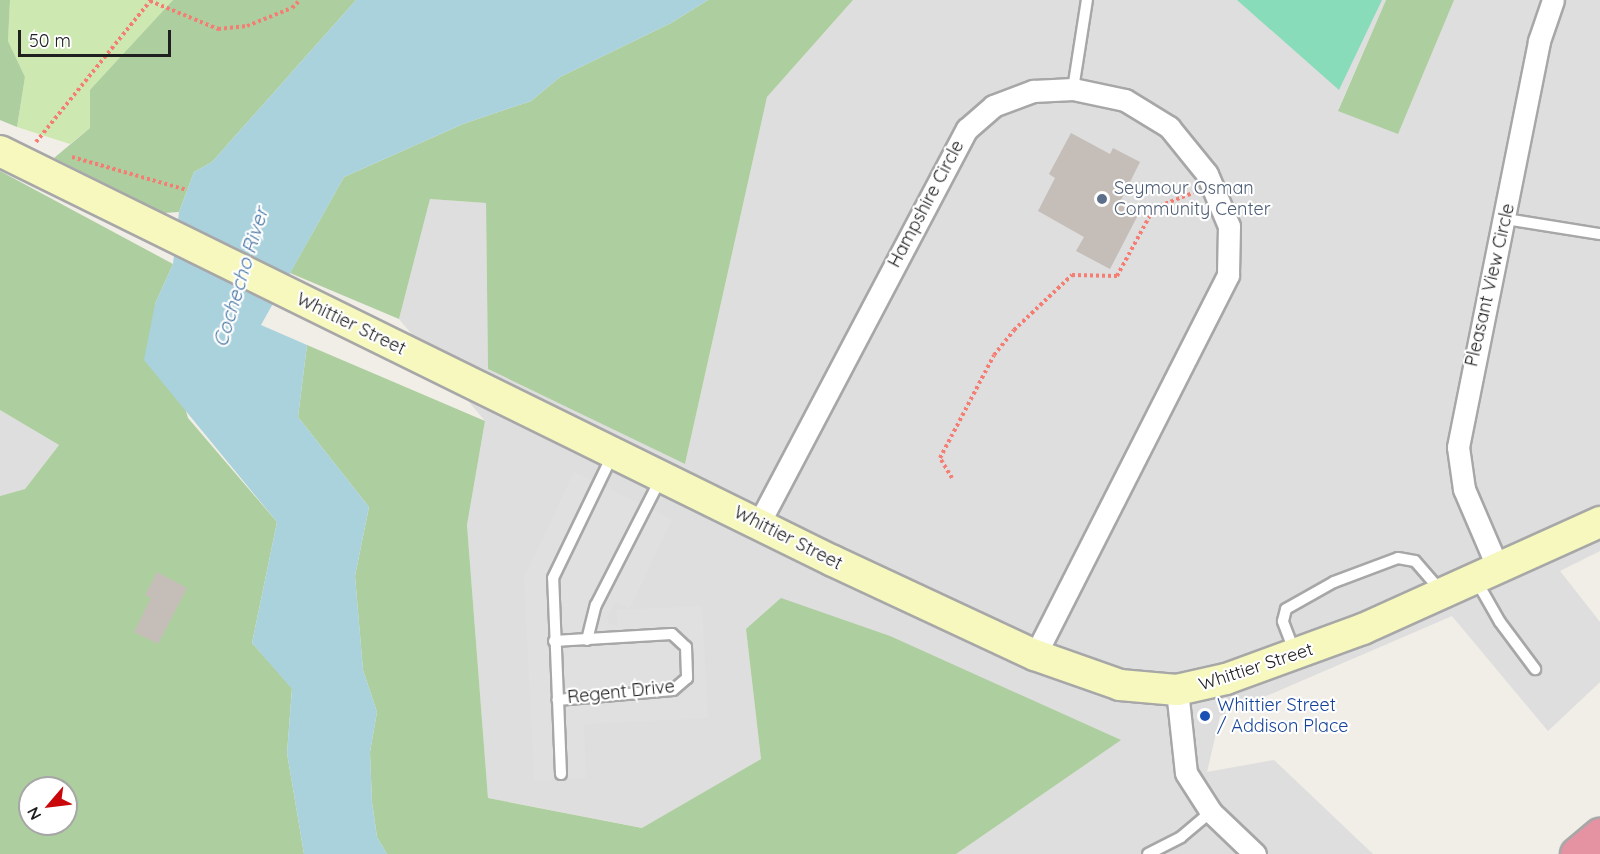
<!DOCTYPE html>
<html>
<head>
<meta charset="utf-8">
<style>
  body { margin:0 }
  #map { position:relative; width:1600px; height:854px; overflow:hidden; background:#f1ede7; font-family:Quicksand,sans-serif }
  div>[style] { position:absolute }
  .residential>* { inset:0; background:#dedede }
  .grass>* { inset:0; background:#cde8b0 }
  .forest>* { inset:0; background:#adce9e }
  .pitch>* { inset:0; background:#89dcba }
  .parking>* { inset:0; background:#e0e0e0 }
  .water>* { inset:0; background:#aad2dc }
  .building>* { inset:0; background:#c5bdb7 }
  .path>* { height:4px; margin-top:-2px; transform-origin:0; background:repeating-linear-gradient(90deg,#f57e74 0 3px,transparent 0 6px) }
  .roads { filter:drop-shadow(2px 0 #a7a7a7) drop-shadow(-2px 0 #a7a7a7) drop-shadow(0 2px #a7a7a7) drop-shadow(0 -2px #a7a7a7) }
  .lane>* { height:10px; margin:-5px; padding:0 5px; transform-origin:5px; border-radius:5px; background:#fff }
  .street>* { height:21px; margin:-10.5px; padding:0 10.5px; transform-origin:10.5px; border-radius:10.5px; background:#fff }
  .secondary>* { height:30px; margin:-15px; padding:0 15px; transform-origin:15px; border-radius:15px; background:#f6f8be }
  .highway>* { height:33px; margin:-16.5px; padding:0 16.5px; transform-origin:16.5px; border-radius:16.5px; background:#e592a3 }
  .dots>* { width:16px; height:16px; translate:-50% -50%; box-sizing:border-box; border:3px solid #fff; border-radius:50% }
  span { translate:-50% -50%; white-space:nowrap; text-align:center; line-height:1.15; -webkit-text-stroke:4.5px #fff; paint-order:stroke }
  .service-label { font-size:18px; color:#4e5e75 }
  .left { translate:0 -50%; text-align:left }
  .street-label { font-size:18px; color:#202020 }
  .transit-label { font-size:18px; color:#164399 }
  .water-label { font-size:20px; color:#4c7aa6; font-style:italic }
  .north { position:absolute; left:18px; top:776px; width:60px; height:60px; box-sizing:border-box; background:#fff; border:2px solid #a6a6a6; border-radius:50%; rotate:242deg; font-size:16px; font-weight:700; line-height:24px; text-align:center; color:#202020 }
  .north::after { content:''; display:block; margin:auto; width:21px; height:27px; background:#ca070a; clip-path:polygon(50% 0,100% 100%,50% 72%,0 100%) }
  .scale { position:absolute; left:18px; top:30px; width:153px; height:27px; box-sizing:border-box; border:3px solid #202020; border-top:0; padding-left:8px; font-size:18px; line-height:21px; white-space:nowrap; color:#202020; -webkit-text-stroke:4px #fff; paint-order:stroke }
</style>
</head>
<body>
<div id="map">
  <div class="residential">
    <div style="clip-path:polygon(853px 0,1386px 0,1338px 110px,1454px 0,1600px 0,1600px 551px,1560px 571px,1600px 622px,1600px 682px,1548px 731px,1452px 616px,1220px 716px,1207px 772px,1274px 760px,1373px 854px,956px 854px,1120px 740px,746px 629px,761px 759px,643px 828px,488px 798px,467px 525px,485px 421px,399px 319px,430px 199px,486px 203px,488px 369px,685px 464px,767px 97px)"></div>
    <div style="clip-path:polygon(0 410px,59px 445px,25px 489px,0 496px)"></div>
  </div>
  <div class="grass">
    <div style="clip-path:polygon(10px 0,173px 0,91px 90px,90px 128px,70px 144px,17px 127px,25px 77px,8px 41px)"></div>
  </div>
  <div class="forest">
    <div style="clip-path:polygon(0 0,10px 0,8px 41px,25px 77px,17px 127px,0 120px)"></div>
    <div style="clip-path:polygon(173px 0,356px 0,212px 162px,194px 172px,179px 212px,164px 213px,54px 158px,90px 128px,90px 90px)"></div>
    <div style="clip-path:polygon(708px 0,853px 0,767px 97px,685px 464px,488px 369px,486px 203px,430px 199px,399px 319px,290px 273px,344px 177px,463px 124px,531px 101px,560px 77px,671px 23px)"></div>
    <div style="clip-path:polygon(1386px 0,1454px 0,1398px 134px,1338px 111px)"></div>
    <div style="clip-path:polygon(evenodd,0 171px,173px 264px,155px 304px,188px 418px,277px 522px,252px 643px,292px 688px,287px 753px,304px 854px,0 854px,0 496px,25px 489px,59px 445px,0 410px,0 171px,30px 788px,66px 788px,66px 824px,30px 824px,30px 788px)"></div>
    <div style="clip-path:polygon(307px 345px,485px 421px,467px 525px,488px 798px,642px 828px,761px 759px,746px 629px,781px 598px,890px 636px,1121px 740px,956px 854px,387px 854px,377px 837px,372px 802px,370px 752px,377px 712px,363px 670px,355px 576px,369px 507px,298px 417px)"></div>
  </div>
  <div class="pitch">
    <div style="clip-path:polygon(1237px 0,1382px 0,1339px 90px)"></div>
  </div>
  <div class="parking">
    <div style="clip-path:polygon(574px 472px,672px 519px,630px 608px,615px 601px,607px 617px,609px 624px,618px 626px,617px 610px,702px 606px,708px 718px,584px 724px,586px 778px,534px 780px,524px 578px)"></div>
  </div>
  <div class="water">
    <div style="clip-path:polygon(356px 0,708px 0,671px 23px,560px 77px,531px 101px,463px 124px,344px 177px,261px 325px,307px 345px,298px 417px,369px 507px,355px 576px,363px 670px,377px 712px,370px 752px,372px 802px,377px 837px,387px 854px,304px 854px,287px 753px,292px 689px,252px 643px,277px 522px,144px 360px,155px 304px,173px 264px,179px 212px,194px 172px,212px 162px)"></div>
  </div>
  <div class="building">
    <div style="clip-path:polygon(1071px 133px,1110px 154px,1113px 148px,1140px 162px,1119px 204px,1138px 215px,1110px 269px,1076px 251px,1084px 237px,1038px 211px,1055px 178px,1049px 174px)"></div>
    <div style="clip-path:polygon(157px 572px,187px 588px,158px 644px,134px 632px,151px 598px,145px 595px)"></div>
  </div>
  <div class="path">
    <div style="left:150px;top:1px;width:74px;rotate:22.4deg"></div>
    <div style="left:218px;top:29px;width:29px;rotate:-6deg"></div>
    <div style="left:247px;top:26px;width:48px;rotate:-21.8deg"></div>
    <div style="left:292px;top:8px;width:11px;rotate:-45deg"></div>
    <div style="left:36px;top:142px;width:183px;rotate:-51deg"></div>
    <div style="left:72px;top:157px;width:120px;rotate:16deg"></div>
    <div style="left:952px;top:478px;width:23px;rotate:-121deg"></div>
    <div style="left:940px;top:458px;width:116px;rotate:-62.3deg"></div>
    <div style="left:994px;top:355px;width:32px;rotate:-51deg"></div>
    <div style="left:1014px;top:330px;width:80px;rotate:-43.5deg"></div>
    <div style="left:1072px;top:275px;width:45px;rotate:1.3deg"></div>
    <div style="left:1117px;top:276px;width:77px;rotate:-61.4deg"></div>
    <div style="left:1154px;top:208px;width:42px;rotate:-21deg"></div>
  </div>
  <div class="roads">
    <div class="lane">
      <div style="left:1073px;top:89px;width:90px;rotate:-81.1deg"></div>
      <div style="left:1506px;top:219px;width:95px;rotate:9.1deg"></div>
      <div style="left:1476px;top:580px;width:48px;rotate:60.3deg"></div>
      <div style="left:1500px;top:622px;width:59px;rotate:53.3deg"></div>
      <div style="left:587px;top:640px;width:36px;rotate:-76deg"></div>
      <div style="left:596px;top:605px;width:143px;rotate:-62.9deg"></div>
      <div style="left:554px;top:641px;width:118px;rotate:-3.4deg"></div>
      <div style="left:672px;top:634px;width:19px;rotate:43deg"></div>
      <div style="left:686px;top:647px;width:31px;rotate:88deg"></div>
      <div style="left:687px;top:678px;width:18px;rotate:139deg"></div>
      <div style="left:673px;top:690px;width:116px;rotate:175.1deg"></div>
      <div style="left:1295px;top:653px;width:34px;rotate:-111deg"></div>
      <div style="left:1283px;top:621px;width:12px;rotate:-76deg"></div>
      <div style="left:1286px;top:609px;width:55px;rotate:-29.4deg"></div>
      <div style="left:1334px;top:582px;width:68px;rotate:-20.6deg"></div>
      <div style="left:1398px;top:558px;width:17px;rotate:10deg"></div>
      <div style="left:1415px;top:561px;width:40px;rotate:49deg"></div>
      <div style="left:561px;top:774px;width:196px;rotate:-92.3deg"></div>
      <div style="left:553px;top:578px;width:138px;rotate:-64.2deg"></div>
      <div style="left:1148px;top:854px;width:37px;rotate:-27deg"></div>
      <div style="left:1181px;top:837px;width:39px;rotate:-40deg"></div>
    </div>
    <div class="street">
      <div style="left:759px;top:523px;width:446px;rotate:-62.2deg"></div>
      <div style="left:967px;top:129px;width:35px;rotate:-41deg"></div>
      <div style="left:993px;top:106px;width:43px;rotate:-20.6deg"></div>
      <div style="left:1033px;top:91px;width:40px;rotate:-2.9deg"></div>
      <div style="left:1073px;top:89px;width:53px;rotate:11.9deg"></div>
      <div style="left:1125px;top:100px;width:52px;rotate:31.5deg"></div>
      <div style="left:1169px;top:127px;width:60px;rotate:51deg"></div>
      <div style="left:1207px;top:174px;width:56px;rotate:67.1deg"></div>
      <div style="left:1229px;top:226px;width:49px;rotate:91.2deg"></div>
      <div style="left:1228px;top:275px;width:426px;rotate:116.9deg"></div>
      <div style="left:1497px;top:566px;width:84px;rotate:-113.2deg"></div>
      <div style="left:1464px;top:489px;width:42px;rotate:-98.1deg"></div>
      <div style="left:1458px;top:447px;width:414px;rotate:-78.7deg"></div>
      <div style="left:1539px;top:41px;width:43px;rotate:-71.1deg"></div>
      <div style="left:1177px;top:690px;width:83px;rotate:83.8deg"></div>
      <div style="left:1186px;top:773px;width:46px;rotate:57.3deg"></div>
      <div style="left:1211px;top:812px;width:61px;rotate:43.7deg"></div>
    </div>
    <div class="secondary">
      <div style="left:0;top:151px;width:928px;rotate:26.21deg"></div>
      <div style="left:833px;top:561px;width:223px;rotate:25deg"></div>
      <div style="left:1035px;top:655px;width:90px;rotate:19.4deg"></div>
      <div style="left:1120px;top:685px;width:57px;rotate:5deg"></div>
      <div style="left:1177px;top:690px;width:50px;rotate:-12.7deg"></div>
      <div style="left:1226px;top:679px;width:146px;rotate:-20.1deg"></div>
      <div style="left:1363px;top:629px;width:260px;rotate:-24.3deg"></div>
    </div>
    <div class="highway">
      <div style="left:1577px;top:854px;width:30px;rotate:-40deg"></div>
    </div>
  </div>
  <div class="dots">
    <div style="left:1102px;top:199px;background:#5c6f8a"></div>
    <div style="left:1205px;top:716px;background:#1a4fb4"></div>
  </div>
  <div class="service-label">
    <span class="left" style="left:1114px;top:199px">Seymour Osman<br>Community Center</span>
  </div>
  <div class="street-label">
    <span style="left:926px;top:204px;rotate:-62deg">Hampshire Circle</span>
    <span style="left:1490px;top:285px;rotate:-77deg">Pleasant View Circle</span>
    <span style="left:351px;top:324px;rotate:26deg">Whittier Street</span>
    <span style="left:788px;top:538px;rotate:27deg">Whittier Street</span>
    <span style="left:1256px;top:667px;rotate:-18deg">Whittier Street</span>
    <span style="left:621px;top:692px;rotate:-6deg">Regent Drive</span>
  </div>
  <div class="transit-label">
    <span class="left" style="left:1217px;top:716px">Whittier Street<br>/ Addison Place</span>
  </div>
  <div class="water-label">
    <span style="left:240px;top:277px;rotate:-73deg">Cochecho River</span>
  </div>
  <div class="north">N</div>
  <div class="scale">50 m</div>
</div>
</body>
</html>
